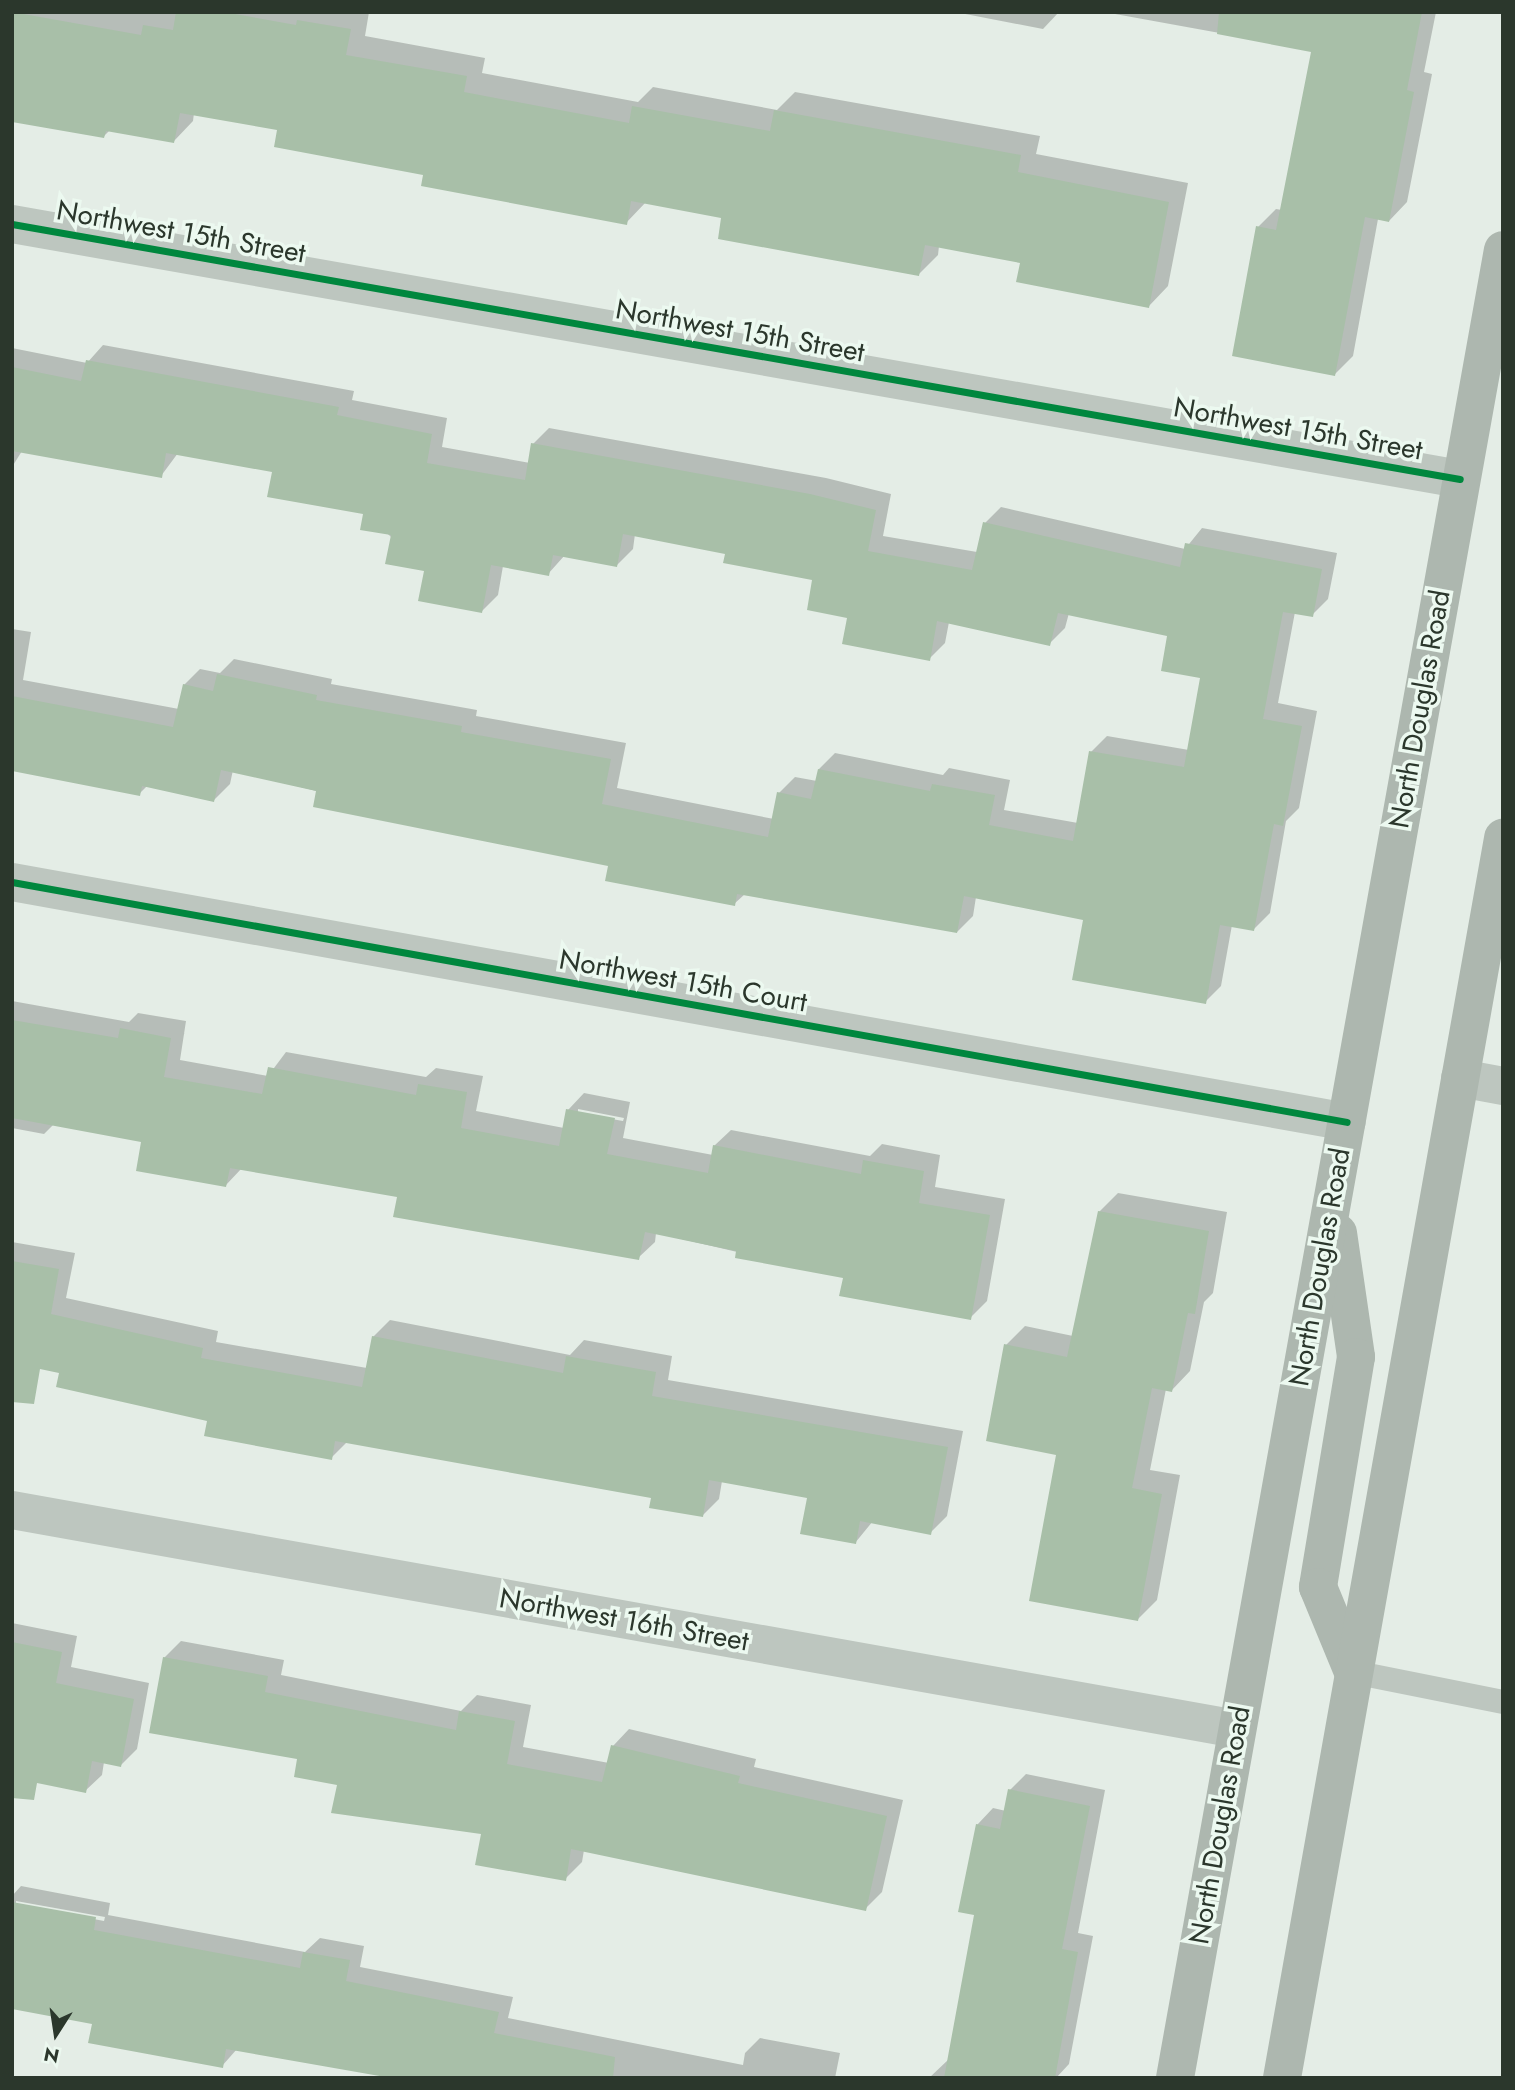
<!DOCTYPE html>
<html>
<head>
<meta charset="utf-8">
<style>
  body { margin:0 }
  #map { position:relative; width:1515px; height:2090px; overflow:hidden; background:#e4ede6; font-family:Jost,sans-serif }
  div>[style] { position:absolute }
  .shadow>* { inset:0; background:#0003 }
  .building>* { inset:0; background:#a8bfa8 }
  .service>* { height:24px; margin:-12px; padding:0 12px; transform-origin:12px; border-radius:12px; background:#bdc6bf }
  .minor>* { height:38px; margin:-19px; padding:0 19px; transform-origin:19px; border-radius:19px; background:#bdc6bf }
  .secondary>* { height:38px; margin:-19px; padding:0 19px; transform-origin:19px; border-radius:19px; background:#adb7af }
  .cycleway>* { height:7px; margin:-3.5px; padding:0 3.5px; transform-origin:3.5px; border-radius:3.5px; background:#00873e }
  span { translate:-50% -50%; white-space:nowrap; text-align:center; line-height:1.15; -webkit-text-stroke:7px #ecf9f0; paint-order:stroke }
  .street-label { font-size:28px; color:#2b372c }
  .frame { position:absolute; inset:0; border:14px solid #2b372c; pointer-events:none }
  .north { position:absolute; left:21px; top:1999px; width:70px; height:70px; -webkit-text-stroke:5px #ecf9f0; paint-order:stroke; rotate:192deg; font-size:19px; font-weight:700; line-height:28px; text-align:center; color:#2b372c }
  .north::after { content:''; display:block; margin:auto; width:24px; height:32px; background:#2b372c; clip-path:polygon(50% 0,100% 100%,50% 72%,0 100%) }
</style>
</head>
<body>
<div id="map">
  <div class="shadow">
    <div style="clip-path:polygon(12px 12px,369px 12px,365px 36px,485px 58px,482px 73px,638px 102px,653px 87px,777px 110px,795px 92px,1040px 136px,1036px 154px,1188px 183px,1168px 286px,1149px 306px,1022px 262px,939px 246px,938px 255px,919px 274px,723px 217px,646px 202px,626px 223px,425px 173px,279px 128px,194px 113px,193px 121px,174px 141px,110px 130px,104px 136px)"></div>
    <div style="clip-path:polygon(955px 12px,1059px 12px,1043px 29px)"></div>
    <div style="clip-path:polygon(1104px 12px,1436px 12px,1424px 72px,1432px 74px,1407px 202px,1389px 221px,1378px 219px,1353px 356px,1334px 375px,1258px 227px,1276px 209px,1282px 210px,1313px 50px)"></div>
    <div style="clip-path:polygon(103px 345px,354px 391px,352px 400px,447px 418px,442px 447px,530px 463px,533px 444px,549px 428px,826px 478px,891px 494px,883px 536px,977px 552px,985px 523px,1001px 507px,1185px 549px,1202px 528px,1337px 553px,1328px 599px,1312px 615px,1295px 612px,1278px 703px,1317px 711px,1299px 808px,1286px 821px,1270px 913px,1254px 929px,1232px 925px,1221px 986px,1205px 1002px,1085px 919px,976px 897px,973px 916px,957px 932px,745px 894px,734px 904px,610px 865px,233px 770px,230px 784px,214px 800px,148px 785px,139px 794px,12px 753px,12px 629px,31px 632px,23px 680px,179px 709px,184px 685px,200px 669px,220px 673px,234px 659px,332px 679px,331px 684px,477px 710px,476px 716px,626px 743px,617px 788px,774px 819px,779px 793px,795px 777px,817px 781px,819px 769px,835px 753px,943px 775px,949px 768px,1010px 780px,1004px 810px,1078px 823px,1091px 752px,1107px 736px,1189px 750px,1202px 676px,1169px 635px,1069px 613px,1065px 628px,1049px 644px,949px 622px,945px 643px,929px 659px,850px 616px,814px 579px,727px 553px,635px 534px,633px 549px,617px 565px,565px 555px,548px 574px,503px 566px,498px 595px,482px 611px,426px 569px,365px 513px,274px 471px,178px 453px,161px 476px,22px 451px,12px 467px,12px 348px,87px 363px)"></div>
    <div style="clip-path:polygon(evenodd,12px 1001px,129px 1022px,138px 1013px,186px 1021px,180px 1060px,268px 1076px,286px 1052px,426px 1077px,436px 1068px,483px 1076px,476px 1111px,564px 1128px,568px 1110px,584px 1093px,630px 1102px,623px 1138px,713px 1155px,714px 1146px,731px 1130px,870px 1156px,882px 1144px,940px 1155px,935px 1187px,1005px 1199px,987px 1301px,970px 1318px,845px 1277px,656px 1233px,655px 1242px,638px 1258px,399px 1196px,242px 1168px,226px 1185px,143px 1141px,54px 1124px,44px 1134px,12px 1128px,12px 1001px,578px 1109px,624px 1118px,623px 1121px,578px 1113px,578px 1109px)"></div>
    <div style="clip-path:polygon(1118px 1193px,1227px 1212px,1213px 1293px,1204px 1302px,1190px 1371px,1172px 1390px,1166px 1389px,1150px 1470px,1180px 1475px,1157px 1600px,1138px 1619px,1006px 1345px,1025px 1326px,1073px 1336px,1099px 1212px)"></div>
    <div style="clip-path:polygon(12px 1242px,75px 1253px,66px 1298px,218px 1331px,216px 1342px,367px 1368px,373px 1337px,390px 1320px,570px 1355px,584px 1340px,672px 1356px,668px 1380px,963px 1431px,947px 1516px,930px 1533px,873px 1521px,855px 1543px,809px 1496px,722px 1481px,719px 1499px,702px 1516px,653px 1496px,348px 1441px,331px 1458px,61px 1371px,12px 1362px)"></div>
    <div style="clip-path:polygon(12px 1623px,77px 1636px,71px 1667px,149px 1683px,137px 1749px,121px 1765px,104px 1762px,102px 1775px,85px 1791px,12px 1746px)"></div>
    <div style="clip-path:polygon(181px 1641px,284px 1660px,281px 1675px,461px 1711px,477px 1695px,531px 1705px,523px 1747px,609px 1763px,613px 1746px,629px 1729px,756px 1759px,754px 1767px,903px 1800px,882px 1892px,865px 1909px,584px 1850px,582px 1862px,565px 1879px,483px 1832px,333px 1811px,339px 1784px,164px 1658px)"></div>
    <div style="clip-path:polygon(1026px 1774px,1105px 1790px,1078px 1933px,1093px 1936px,1069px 2064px,1056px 2078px,929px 2078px,949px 2059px,976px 1914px,977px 1825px,993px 1808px,1006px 1811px,1010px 1790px)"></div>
    <div style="clip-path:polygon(evenodd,21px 1886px,110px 1903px,108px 1915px,305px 1952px,320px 1938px,364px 1946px,360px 1967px,513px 1997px,508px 2018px,743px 2065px,745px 2053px,760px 2038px,840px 2053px,835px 2078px,396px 2078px,237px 2049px,222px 2066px,94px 2022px,12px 2007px,12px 1896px,21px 1886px,16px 1901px,105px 1917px,104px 1921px,16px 1904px,16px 1901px)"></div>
  </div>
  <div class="building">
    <div style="clip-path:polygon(12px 12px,141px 35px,143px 25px,173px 30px,176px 12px,224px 12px,296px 25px,297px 20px,351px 29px,346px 55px,467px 76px,464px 92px,629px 123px,632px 106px,770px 131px,774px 110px,1021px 155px,1018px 172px,1169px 202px,1149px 308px,1016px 282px,1020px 263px,925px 245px,919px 276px,718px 239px,721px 218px,631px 201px,627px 225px,421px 186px,423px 175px,274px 147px,277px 130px,180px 113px,174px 143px,106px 131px,104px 138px,12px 122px)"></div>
    <div style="clip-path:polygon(1219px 12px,1422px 12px,1407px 90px,1414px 92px,1389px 222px,1365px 217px,1335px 376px,1232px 356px,1256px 226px,1276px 230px,1311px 52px,1217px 34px)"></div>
    <div style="clip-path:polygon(86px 360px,339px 407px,337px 415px,432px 434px,427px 463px,525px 480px,531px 443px,810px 494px,876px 510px,868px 551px,972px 570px,983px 522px,1180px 567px,1185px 543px,1322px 569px,1313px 617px,1283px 612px,1263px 719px,1302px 726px,1283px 826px,1274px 824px,1254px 931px,1220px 925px,1206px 1004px,1072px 980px,1083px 920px,964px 896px,957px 933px,737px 894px,735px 906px,605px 881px,608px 866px,313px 807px,316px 791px,221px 770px,214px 802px,142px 786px,140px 796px,12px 771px,12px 696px,173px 727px,183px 684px,213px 691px,217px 674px,317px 695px,316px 700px,462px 726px,461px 732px,611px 759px,602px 804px,768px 837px,777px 792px,811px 799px,818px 769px,930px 791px,932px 784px,995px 795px,989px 825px,1073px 841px,1089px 751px,1184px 767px,1200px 678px,1161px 671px,1167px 636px,1058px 613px,1050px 646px,937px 621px,930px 661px,842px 644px,847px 618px,807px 610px,812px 580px,723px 563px,725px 554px,623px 534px,617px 567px,553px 555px,549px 576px,491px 565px,482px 613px,418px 601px,424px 571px,385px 564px,391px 535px,360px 530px,363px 514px,267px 497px,272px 472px,166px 453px,162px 478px,12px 451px,12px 367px,81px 381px)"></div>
    <div style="clip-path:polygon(12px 1020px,118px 1038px,120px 1028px,171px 1038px,164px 1077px,262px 1094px,268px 1067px,416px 1095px,418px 1084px,467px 1092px,461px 1128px,559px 1146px,566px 1109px,615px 1118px,607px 1154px,708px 1173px,713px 1145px,861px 1174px,863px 1160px,924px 1171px,919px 1203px,990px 1215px,971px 1320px,839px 1296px,843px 1278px,735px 1258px,736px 1251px,645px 1232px,639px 1260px,393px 1217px,397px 1197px,230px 1168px,226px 1187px,136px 1171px,141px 1142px,12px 1118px)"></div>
    <div style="clip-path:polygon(1098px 1211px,1209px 1231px,1195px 1314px,1188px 1313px,1172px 1392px,1152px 1388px,1132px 1488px,1162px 1494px,1138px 1621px,1029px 1601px,1056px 1455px,986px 1441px,1004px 1344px,1067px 1357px)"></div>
    <div style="clip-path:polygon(12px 1261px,59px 1269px,51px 1314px,203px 1348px,201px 1358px,362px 1387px,372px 1336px,563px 1373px,566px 1356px,656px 1372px,652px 1396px,948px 1447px,931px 1535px,860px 1521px,856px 1544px,800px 1534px,807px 1498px,709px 1480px,703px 1517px,649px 1508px,651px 1498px,335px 1441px,332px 1460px,204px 1436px,207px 1421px,56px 1387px,59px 1373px,40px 1369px,34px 1404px,12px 1402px)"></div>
    <div style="clip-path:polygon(12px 1642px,62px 1652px,56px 1683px,134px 1699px,121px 1767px,92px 1761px,86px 1793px,37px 1783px,34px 1800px,12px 1798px)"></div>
    <div style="clip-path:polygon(163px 1657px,268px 1676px,265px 1692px,456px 1730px,459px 1711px,515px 1721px,507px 1764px,602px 1782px,611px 1745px,740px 1776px,738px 1783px,887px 1816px,866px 1911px,571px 1849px,566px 1881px,475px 1865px,481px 1834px,331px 1813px,337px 1785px,294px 1777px,297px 1759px,149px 1733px)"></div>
    <div style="clip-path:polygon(1008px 1789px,1090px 1806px,1062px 1949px,1078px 1952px,1055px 2078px,944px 2078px,974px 1915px,958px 1912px,976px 1824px,1000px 1829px)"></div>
    <div style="clip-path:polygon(12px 1902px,96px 1917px,94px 1930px,300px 1968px,303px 1952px,350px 1960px,346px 1981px,499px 2012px,494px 2033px,615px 2057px,613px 2078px,391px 2078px,226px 2049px,223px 2068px,88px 2043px,92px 2024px,12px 2009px)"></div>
  </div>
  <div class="service">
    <div style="left:1353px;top:1672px;width:153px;rotate:11.3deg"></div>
  </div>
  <div class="minor">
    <div style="left:12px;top:224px;width:1470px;rotate:9.99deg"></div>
    <div style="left:12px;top:882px;width:1356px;rotate:10.19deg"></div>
    <div style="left:1460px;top:1078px;width:44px;rotate:10.5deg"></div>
    <div style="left:12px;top:1510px;width:1244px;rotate:10.14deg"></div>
  </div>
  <div class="secondary">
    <div style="left:1338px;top:1233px;width:125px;rotate:81.7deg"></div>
    <div style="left:1356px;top:1357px;width:233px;rotate:99.4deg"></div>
    <div style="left:1318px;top:1587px;width:92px;rotate:67.6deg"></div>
    <div style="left:1175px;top:2078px;width:1857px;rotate:-79.83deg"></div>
    <div style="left:1282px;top:2078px;width:1260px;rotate:-79.89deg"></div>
  </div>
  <div class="cycleway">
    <div style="left:12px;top:224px;width:1470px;rotate:9.99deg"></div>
    <div style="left:12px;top:882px;width:1356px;rotate:10.19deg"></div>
  </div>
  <div class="street-label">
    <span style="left:181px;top:232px;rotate:10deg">Northwest 15th Street</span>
    <span style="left:740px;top:331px;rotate:10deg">Northwest 15th Street</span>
    <span style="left:1298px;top:429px;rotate:10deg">Northwest 15th Street</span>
    <span style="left:1420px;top:709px;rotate:-80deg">North Douglas Road</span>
    <span style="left:683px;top:981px;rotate:10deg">Northwest 15th Court</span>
    <span style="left:1320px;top:1267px;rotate:-80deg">North Douglas Road</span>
    <span style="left:624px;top:1620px;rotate:10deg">Northwest 16th Street</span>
    <span style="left:1220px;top:1825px;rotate:-80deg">North Douglas Road</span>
  </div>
  <div class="frame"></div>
  <div class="north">N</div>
</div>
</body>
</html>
